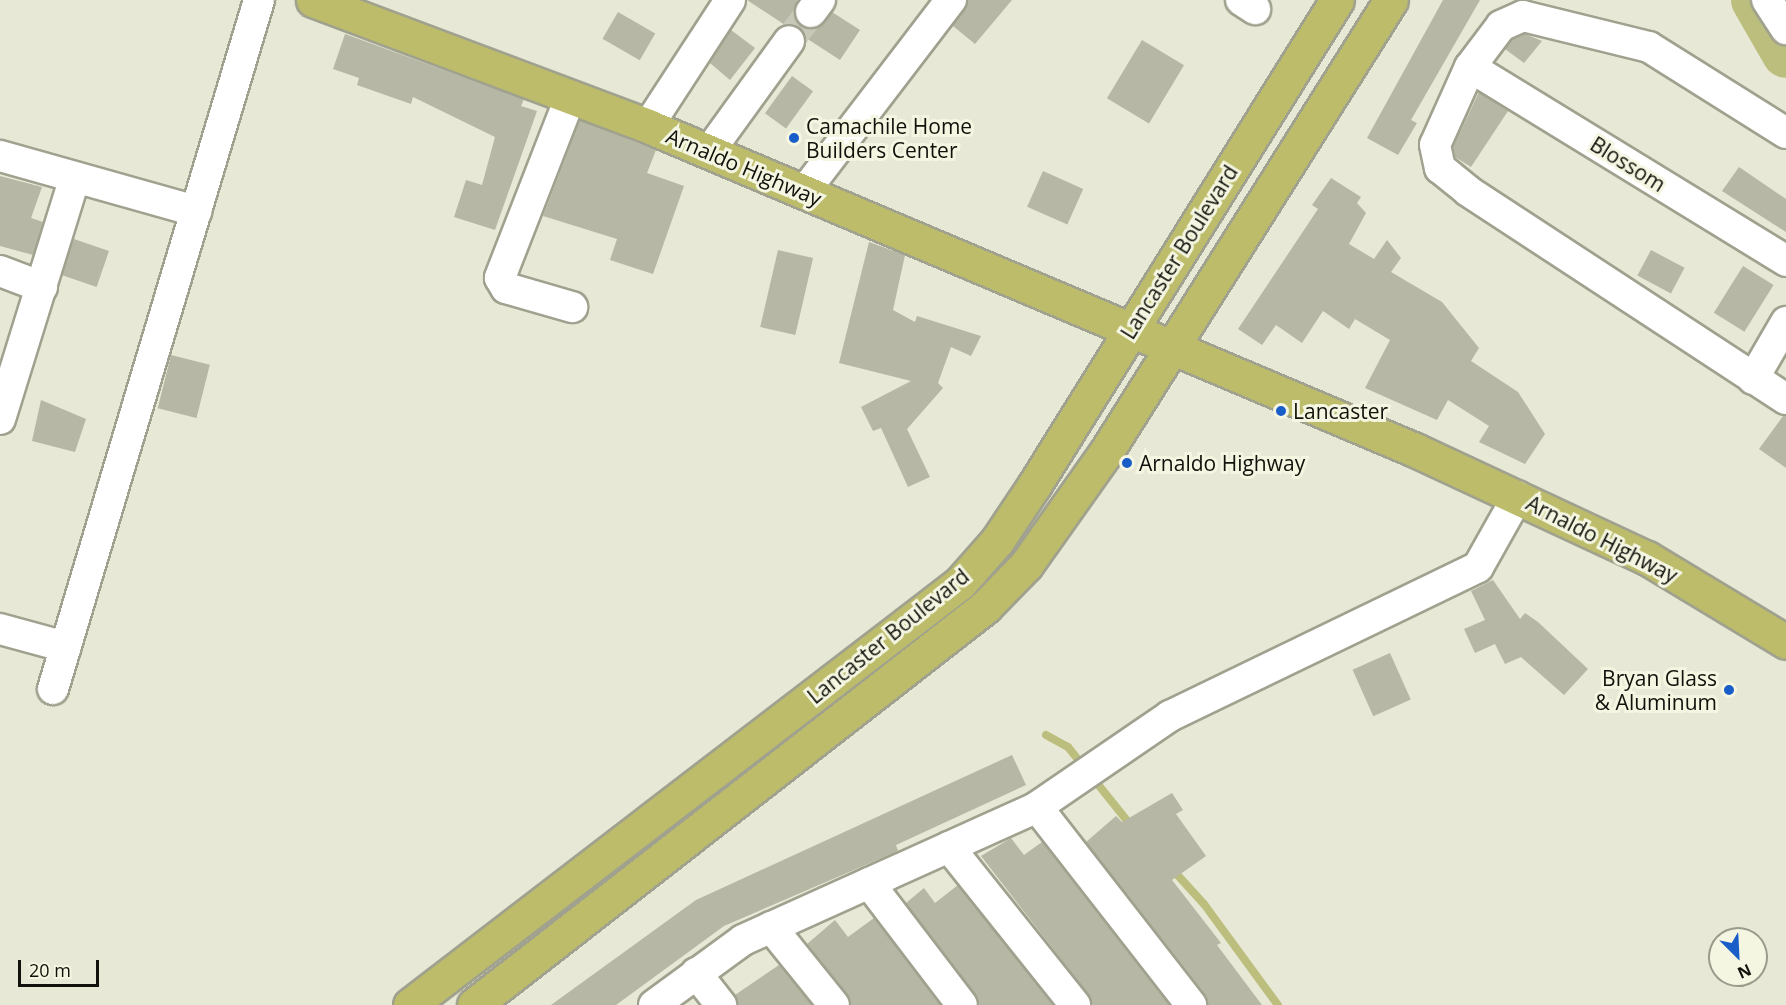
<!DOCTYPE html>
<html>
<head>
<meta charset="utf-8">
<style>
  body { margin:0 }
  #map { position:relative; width:1786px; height:1005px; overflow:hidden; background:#e7e8d5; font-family:"Open Sans",sans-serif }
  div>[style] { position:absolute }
  .stream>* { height:8px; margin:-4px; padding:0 4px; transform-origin:4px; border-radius:4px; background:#bcbe7e }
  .river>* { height:48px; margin:-24px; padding:0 24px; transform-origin:24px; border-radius:24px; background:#bcbe7e }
  .building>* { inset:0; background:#b6b7a4; transform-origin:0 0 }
  .minor-tunnel>* { height:30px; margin-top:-15px; transform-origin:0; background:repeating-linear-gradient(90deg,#c7c8b7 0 30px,transparent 0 45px) }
  .roads { filter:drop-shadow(2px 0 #a0a18e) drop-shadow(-2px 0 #a0a18e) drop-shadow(0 2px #a0a18e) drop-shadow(0 -2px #a0a18e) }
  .minor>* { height:30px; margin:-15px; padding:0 15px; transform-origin:15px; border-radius:15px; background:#fff }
  .major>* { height:33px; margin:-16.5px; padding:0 16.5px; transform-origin:16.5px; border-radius:16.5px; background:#bcbc6a }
  .dots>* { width:16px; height:16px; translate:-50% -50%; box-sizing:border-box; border:3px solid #f5f6e2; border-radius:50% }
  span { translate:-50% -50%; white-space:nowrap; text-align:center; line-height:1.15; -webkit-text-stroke:6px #f5f6e2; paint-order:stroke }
  .poi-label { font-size:21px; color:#11120b }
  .left { translate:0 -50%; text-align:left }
  .right { translate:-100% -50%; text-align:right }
  .street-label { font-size:21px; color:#11120b }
  .north { position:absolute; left:1708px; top:927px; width:60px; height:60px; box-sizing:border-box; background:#f5f6e2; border:2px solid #9a9b8c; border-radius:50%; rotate:156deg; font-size:16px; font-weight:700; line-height:24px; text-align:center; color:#11120b }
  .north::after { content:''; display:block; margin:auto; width:21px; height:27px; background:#185dc8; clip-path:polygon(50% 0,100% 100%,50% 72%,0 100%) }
  .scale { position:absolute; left:18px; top:960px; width:81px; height:27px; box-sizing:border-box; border:3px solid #11120b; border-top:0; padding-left:8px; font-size:18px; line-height:21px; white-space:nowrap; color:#11120b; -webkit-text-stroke:4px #f5f6e2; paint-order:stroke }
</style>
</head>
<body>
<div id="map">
  <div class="stream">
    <div style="left:1046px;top:735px;width:25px;rotate:29deg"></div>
    <div style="left:1068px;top:747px;width:102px;rotate:51.3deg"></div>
    <div style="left:1172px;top:869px;width:47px;rotate:47.6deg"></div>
    <div style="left:1204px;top:904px;width:125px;rotate:53.8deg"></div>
  </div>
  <div class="river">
    <div style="left:1755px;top:0;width:62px;rotate:60.1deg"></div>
  </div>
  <div class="building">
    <div style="clip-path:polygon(747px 0,797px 0,795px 18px,808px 29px,818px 28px,832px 12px,860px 30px,840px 60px,806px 38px,799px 27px,785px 25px)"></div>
    <div style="clip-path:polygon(968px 0,1012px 0,975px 44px,953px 26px)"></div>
    <div style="clip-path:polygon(1443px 0,1480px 0,1411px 120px,1417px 123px,1398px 155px,1367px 138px)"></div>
    <div style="left:618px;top:12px;width:43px;height:31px;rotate:30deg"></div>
    <div style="clip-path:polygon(731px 30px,755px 48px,730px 80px,710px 63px)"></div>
    <div style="clip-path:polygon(345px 34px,524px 99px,521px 106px,537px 111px,495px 230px,454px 217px,466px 180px,482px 185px,495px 137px,413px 97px,411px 104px,357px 85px,359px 78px,333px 69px)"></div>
    <div style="clip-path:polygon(1525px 34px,1542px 41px,1524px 63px,1505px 49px,1512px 40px)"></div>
    <div style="left:1142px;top:40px;width:49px;height:68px;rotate:31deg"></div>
    <div style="left:792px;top:76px;width:26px;height:46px;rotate:36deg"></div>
    <div style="clip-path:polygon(1479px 92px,1508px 111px,1471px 167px,1455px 157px,1453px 147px)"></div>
    <div style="clip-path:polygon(580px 120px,656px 150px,647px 173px,684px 186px,653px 274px,610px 260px,617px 239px,543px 216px)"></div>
    <div style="clip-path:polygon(1739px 167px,1786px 199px,1786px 232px,1722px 191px)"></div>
    <div style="left:1043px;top:171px;width:44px;height:39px;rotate:24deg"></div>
    <div style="clip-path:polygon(0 176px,42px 187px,31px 218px,43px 222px,33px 255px,0 246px)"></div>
    <div style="clip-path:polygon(1331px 178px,1361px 197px,1357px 203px,1366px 213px,1349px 244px,1374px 259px,1387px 240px,1401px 258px,1391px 272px,1442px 302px,1479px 348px,1471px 361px,1518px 392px,1545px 434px,1525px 464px,1479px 442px,1489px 426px,1448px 400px,1437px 420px,1365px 388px,1390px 340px,1355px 319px,1349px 329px,1323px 311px,1302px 343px,1276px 325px,1262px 345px,1238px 329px,1318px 209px,1312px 205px)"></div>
    <div style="left:74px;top:239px;width:37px;height:38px;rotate:19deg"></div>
    <div style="clip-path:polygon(869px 242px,905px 255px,893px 310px,915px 322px,917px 316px,981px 336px,971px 356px,951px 347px,938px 383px,943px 388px,907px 429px,930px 477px,908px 487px,881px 428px,873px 431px,861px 407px,911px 381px,839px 363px)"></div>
    <div style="left:778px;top:250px;width:36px;height:79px;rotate:13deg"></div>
    <div style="left:1651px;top:250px;width:38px;height:29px;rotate:28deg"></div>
    <div style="left:1743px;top:266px;width:36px;height:55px;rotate:32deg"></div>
    <div style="left:171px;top:355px;width:40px;height:55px;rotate:14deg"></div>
    <div style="clip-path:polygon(41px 400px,86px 419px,75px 452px,32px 441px)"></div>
    <div style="clip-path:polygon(1783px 416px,1786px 416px,1786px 468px,1759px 449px)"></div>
    <div style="clip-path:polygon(1493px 580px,1520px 619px,1525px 613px,1538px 622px,1588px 669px,1564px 695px,1521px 657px,1505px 664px,1495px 644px,1475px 653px,1464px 629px,1485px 620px,1471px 591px)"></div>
    <div style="left:1390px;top:653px;width:51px;height:41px;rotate:66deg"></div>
    <div style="clip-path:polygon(1012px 755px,1026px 785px,896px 845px,898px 851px,724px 926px,616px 1005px,551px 1005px,696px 900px)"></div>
    <div style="clip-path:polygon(1172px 793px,1183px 810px,1176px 814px,1206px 856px,1172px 880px,1221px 943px,1217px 945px,1262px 1005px,1208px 1005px,1205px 994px,1086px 842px,1116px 816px,1122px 822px)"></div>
    <div style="clip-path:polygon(1011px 838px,1024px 855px,1042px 842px,1169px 1005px,1092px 1005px,1088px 994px,981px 856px)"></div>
    <div style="clip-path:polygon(958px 885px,1053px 1005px,979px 1005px,976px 995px,906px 903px,924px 888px,935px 903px)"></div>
    <div style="clip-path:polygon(874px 918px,940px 1005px,851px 1005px,847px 994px,807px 944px,835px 920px,848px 937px)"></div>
    <div style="clip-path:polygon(779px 965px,812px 1005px,738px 1005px,735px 995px)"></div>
  </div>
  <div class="minor-tunnel">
    <div style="left:789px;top:41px;width:36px;rotate:-53deg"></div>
  </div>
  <div class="roads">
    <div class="minor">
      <div style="left:1241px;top:0;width:17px;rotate:33deg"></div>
      <div style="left:1767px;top:0;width:35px;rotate:57deg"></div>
      <div style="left:811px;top:12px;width:15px;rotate:-53deg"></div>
      <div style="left:1470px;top:67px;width:371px;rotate:31.5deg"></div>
      <div style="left:570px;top:98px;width:193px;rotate:111.3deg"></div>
      <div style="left:500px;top:278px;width:12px;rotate:59deg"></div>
      <div style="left:506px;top:288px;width:69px;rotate:16.1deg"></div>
      <div style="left:648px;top:126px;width:150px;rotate:-56.9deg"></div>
      <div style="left:1786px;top:133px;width:162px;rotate:-147.9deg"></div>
      <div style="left:1649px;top:47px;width:130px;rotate:-166.2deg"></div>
      <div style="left:1523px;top:16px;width:24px;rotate:156deg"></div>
      <div style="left:1501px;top:26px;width:51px;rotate:127.1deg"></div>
      <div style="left:1470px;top:67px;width:85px;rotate:114.2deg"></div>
      <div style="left:1435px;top:145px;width:24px;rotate:78deg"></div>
      <div style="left:1440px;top:168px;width:36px;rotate:39deg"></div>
      <div style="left:1468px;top:191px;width:380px;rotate:33.2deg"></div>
      <div style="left:708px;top:153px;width:138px;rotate:-54.1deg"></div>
      <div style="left:0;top:156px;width:204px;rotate:15.7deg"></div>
      <div style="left:804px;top:192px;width:242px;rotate:-52.6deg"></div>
      <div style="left:0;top:271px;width:45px;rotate:20.9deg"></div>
      <div style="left:1753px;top:379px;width:66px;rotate:-59.9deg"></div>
      <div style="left:0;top:419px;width:253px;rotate:-72.8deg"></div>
      <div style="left:0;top:629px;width:68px;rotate:15.3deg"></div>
      <div style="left:53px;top:689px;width:719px;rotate:-73.35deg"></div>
      <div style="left:1037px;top:807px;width:251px;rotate:52.1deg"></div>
      <div style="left:949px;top:847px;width:202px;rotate:51.4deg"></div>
      <div style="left:869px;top:883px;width:153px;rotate:52.7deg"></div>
      <div style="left:771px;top:927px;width:100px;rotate:51.1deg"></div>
      <div style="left:696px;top:973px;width:41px;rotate:52deg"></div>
      <div style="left:654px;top:1005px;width:110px;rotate:-36.1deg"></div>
      <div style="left:743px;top:940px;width:323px;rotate:-24.3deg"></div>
      <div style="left:1037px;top:807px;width:161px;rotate:-34.4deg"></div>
      <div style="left:1170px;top:716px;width:342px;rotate:-25.8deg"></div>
      <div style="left:1478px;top:567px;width:81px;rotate:-60.6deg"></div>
    </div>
    <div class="major">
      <div style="left:313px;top:0;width:358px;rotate:20.6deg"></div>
      <div style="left:648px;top:126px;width:833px;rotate:22.9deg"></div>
      <div style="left:1415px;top:450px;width:256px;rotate:25deg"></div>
      <div style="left:1647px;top:558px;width:162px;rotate:31.1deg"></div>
      <div style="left:410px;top:1005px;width:693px;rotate:-37.5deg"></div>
      <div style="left:960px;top:583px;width:56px;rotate:-48.6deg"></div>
      <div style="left:997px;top:541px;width:69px;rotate:-56.3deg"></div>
      <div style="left:1035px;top:484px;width:570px;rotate:-58.04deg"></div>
      <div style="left:474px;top:1005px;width:648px;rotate:-37.91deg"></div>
      <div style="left:985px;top:607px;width:59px;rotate:-45.7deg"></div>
      <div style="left:1026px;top:565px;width:138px;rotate:-54.7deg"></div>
      <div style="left:1106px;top:452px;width:534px;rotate:-57.77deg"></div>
    </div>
  </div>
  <div class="dots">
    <div style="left:794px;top:138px;background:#185dc8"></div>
    <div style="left:1281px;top:411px;background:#185dc8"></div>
    <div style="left:1127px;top:463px;background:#185dc8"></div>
    <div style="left:1729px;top:690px;background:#185dc8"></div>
  </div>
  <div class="poi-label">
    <span class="left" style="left:806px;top:138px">Camachile Home<br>Builders Center</span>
    <span class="left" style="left:1293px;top:411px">Lancaster</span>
    <span class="left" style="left:1139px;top:463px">Arnaldo Highway</span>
    <span class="right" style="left:1717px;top:690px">Bryan Glass<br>&amp; Aluminum</span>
  </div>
  <div class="street-label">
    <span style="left:1628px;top:164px;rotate:32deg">Blossom</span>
    <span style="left:744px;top:167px;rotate:23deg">Arnaldo Highway</span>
    <span style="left:1179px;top:252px;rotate:-58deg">Lancaster Boulevard</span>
    <span style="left:1602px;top:539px;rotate:27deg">Arnaldo Highway</span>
    <span style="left:888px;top:636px;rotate:-39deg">Lancaster Boulevard</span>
  </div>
  <div class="north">N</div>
  <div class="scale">20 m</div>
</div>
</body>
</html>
